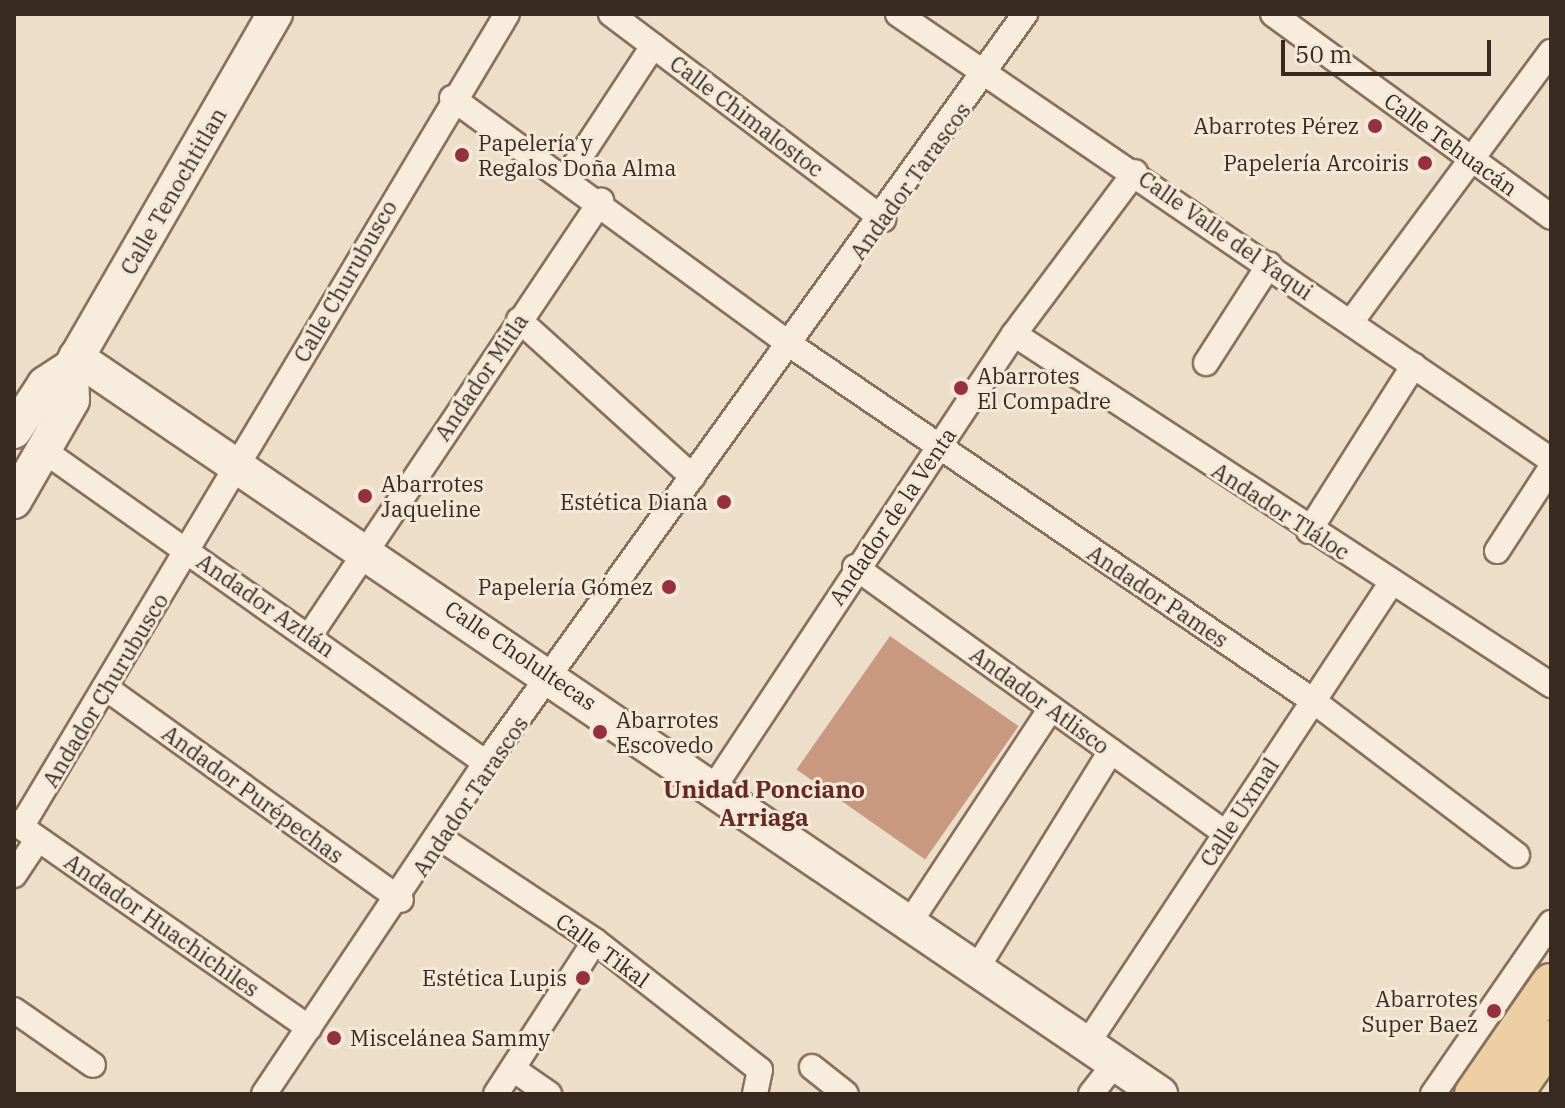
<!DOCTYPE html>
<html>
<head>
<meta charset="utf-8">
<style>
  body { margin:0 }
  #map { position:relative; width:1565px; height:1108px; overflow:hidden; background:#eddec9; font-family:"IBM Plex Serif",serif }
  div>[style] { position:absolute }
  .building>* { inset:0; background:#c99881; transform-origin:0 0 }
  .roads { filter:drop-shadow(2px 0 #88705e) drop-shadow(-2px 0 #88705e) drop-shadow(0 2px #88705e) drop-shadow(0 -2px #88705e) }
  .street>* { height:24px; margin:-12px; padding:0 12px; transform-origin:12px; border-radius:12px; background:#f8eddc }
  .secondary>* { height:34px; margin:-17px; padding:0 17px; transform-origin:17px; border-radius:17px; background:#f8eddc }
  .primary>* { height:38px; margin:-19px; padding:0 19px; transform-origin:19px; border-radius:19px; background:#edcfa3 }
  .dots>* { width:22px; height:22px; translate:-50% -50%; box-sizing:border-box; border:4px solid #f4e9d8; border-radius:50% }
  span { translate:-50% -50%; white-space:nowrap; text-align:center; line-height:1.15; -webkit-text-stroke:6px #f4e9d8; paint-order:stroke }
  .street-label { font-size:22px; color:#392a21 }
  .poi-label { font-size:22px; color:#392a21 }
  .right { translate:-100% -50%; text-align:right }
  .left { translate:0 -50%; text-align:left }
  .neighbourhood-label { font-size:24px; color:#642a23; font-weight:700 }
  .frame { position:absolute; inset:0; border:16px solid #392a21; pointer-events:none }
  .scale { position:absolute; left:1281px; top:40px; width:210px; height:36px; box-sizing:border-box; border:4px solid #392a21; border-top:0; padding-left:10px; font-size:24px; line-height:28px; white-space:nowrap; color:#392a21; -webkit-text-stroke:6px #f4e9d8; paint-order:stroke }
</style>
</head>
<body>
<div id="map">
  <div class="building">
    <div style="left:890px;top:636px;width:157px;height:163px;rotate:35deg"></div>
  </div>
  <div class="roads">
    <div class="street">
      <div style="left:611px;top:14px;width:341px;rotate:37deg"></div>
      <div style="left:898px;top:14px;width:791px;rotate:34.33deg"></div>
      <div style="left:1273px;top:14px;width:344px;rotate:36.1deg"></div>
      <div style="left:452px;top:98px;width:421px;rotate:36.1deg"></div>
      <div style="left:792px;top:346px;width:629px;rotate:34.25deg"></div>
      <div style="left:1312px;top:700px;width:257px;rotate:37.1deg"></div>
      <div style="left:567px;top:177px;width:157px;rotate:-56.7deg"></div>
      <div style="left:519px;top:320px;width:234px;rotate:42.1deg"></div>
      <div style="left:1351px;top:322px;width:336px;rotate:-53.5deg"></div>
      <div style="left:1014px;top:334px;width:642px;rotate:33.17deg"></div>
      <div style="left:1206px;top:363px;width:117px;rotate:-57.3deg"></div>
      <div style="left:43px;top:450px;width:542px;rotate:35.24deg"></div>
      <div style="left:1309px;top:531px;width:196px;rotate:-57.7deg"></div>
      <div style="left:1497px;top:551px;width:99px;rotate:-57deg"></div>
      <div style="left:855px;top:567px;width:456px;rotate:35.7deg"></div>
      <div style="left:310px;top:635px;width:523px;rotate:-56.16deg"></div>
      <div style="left:106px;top:688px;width:363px;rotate:35.7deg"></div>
      <div style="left:714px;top:787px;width:543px;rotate:-56.49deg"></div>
      <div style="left:1014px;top:334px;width:202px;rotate:-53.2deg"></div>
      <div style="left:14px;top:822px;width:360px;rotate:34.9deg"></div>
      <div style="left:21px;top:827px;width:947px;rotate:-59.13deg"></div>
      <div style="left:440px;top:838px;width:186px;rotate:33.6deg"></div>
      <div style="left:595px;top:941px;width:209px;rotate:38deg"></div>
      <div style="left:760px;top:1070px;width:25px;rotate:102deg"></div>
      <div style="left:14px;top:875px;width:43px;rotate:-56.3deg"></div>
      <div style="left:910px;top:922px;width:256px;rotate:-56.6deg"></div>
      <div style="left:977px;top:968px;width:255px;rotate:-58.3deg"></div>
      <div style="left:14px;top:1010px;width:96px;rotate:34.8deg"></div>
      <div style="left:1087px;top:1044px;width:554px;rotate:-56.57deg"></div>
      <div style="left:812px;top:1067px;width:43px;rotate:38.5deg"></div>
      <div style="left:513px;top:1069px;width:44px;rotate:34.8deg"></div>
      <div style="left:264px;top:1094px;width:399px;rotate:-56.2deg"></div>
      <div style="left:486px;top:763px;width:923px;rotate:-54.26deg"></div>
      <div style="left:496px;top:1094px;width:182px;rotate:-57.1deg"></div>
      <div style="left:1091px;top:1094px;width:39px;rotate:-52deg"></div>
      <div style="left:1433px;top:1094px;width:208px;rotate:-55.4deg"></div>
    </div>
    <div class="secondary">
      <div style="left:76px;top:357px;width:1311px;rotate:34.21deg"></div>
      <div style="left:14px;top:431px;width:56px;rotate:-56.6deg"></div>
      <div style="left:45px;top:384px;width:31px;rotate:-33deg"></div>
      <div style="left:71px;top:367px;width:408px;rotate:-60deg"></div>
      <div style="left:14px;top:501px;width:116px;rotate:-60.1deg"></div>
      <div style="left:72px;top:400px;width:33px;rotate:-92deg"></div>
    </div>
    <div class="primary">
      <div style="left:1474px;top:1094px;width:135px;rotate:-55.3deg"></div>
      <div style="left:1513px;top:1094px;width:66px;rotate:-54.9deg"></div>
    </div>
  </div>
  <div class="dots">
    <div style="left:1375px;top:126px;background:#94313c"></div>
    <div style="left:462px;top:155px;background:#94313c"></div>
    <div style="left:1425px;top:163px;background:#94313c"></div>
    <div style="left:961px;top:388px;background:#94313c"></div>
    <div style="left:365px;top:496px;background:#94313c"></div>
    <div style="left:724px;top:502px;background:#94313c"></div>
    <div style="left:669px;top:587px;background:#94313c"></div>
    <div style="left:600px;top:732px;background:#94313c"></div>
    <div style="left:583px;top:978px;background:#94313c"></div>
    <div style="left:1494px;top:1011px;background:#94313c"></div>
    <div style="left:334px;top:1038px;background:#94313c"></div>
  </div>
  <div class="street-label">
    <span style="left:747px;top:116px;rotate:37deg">Calle Chimalostoc</span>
    <span style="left:1451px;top:144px;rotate:36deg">Calle Tehuacán</span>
    <span style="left:910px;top:181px;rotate:-54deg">Andador Tarascos</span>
    <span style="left:173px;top:191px;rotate:-60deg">Calle Tenochtitlan</span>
    <span style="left:1226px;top:235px;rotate:35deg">Calle Valle del Yaqui</span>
    <span style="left:345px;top:281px;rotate:-60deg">Calle Churubusco</span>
    <span style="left:481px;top:377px;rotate:-56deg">Andador Mitla</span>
    <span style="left:1281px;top:511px;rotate:33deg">Andador Tláloc</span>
    <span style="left:892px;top:516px;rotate:-56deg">Andador de la Venta</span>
    <span style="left:1158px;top:596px;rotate:34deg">Andador Pames</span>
    <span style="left:266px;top:605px;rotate:35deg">Andador Aztlán</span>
    <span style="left:521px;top:655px;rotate:34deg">Calle Cholultecas</span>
    <span style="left:105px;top:690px;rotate:-59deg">Andador Churubusco</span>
    <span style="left:1040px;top:700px;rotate:36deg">Andador Atlisco</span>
    <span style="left:253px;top:794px;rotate:36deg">Andador Purépechas</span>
    <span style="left:470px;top:796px;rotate:-56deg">Andador Tarascos</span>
    <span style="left:1239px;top:812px;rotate:-57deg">Calle Uxmal</span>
    <span style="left:162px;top:925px;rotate:35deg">Andador Huachichiles</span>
    <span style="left:603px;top:950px;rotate:36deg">Calle Tikal</span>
  </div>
  <div class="poi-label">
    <span class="right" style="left:1359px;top:126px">Abarrotes Pérez</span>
    <span class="left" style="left:478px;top:155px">Papelería y<br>Regalos Doña Alma</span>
    <span class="right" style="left:1409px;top:163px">Papelería Arcoiris</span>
    <span class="left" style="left:977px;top:388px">Abarrotes<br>El Compadre</span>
    <span class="left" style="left:381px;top:496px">Abarrotes<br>Jaqueline</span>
    <span class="right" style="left:708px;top:502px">Estética Diana</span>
    <span class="right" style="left:653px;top:587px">Papelería Gómez</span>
    <span class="left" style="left:616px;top:732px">Abarrotes<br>Escovedo</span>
    <span class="right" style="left:567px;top:978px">Estética Lupis</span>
    <span class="right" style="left:1478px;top:1011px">Abarrotes<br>Super Baez</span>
    <span class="left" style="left:350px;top:1038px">Miscelánea Sammy</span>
  </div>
  <div class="neighbourhood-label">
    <span style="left:764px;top:804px">Unidad Ponciano<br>Arriaga</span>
  </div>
  <div class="frame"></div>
  <div class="scale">50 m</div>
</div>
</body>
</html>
